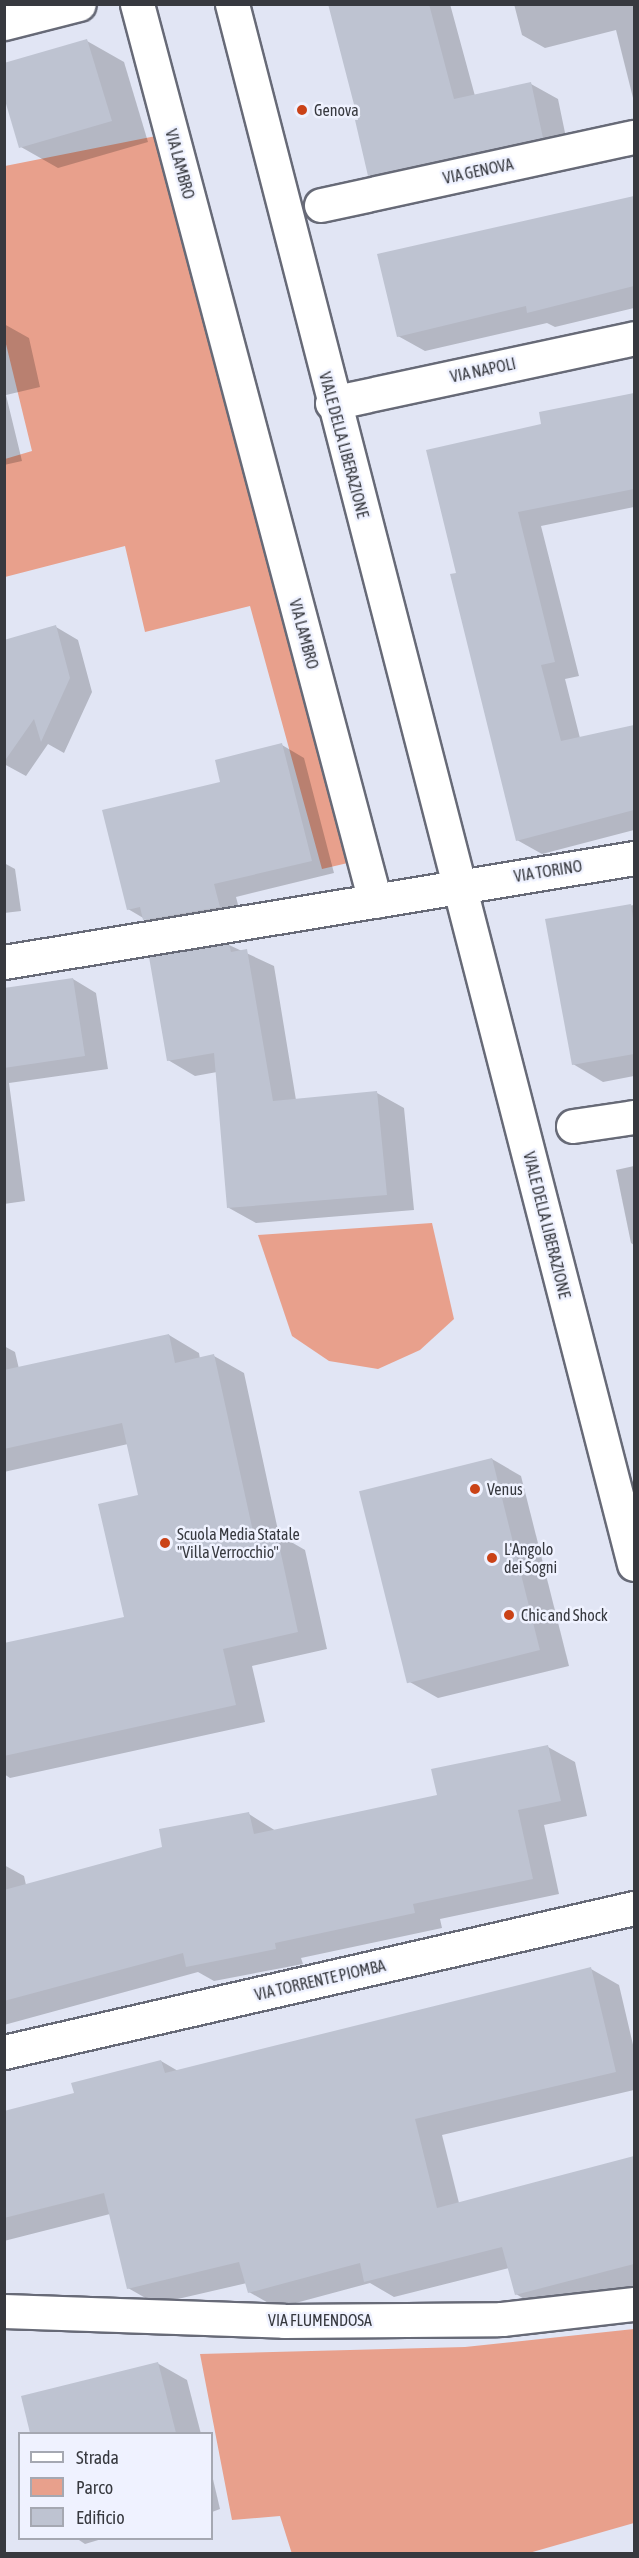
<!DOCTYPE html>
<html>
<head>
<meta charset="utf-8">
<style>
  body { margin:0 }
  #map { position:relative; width:639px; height:2558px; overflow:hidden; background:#e1e5f4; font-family:"Asap Condensed",sans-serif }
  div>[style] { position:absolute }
  .green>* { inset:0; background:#e8a08c }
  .shadow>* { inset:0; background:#0003 }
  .building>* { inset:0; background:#bec3d1; transform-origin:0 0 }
  .roads { filter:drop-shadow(2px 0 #676a77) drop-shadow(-2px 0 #676a77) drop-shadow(0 2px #676a77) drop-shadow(0 -2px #676a77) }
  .street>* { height:33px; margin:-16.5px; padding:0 16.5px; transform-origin:16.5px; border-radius:16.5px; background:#fff }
  .dots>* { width:16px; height:16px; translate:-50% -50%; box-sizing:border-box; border:3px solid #eff2ff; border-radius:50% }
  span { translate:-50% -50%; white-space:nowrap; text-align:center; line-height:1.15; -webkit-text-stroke:5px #eff2ff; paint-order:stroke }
  .poi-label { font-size:16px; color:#37393f }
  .left { translate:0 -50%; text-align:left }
  .street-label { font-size:16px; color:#37393f }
  .frame { position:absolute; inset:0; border:6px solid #37393f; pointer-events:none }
  .legend { position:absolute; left:18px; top:2432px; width:195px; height:108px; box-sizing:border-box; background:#eff2ff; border:2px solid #a5a8b2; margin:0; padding:8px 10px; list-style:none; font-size:18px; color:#37393f }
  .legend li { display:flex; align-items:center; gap:12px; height:30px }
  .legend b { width:30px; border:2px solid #a5a8b2 }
</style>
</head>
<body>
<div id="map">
  <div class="green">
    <div style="clip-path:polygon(161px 135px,352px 862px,322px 869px,250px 606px,145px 632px,125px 546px,5px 577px,5px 459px,32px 451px,5px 340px,5px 166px)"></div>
    <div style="clip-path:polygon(432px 1223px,454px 1319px,420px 1350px,378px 1369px,329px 1361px,292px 1336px,258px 1235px)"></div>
    <div style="clip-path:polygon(634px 2329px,634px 2523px,529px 2553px,292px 2554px,280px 2516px,232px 2520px,200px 2354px,465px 2347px)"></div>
  </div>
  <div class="shadow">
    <div style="clip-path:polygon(340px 4px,450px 4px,475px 96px,531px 84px,558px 99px,569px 152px,396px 190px,369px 175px)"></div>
    <div style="clip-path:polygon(514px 4px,634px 4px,634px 102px,616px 30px,545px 48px,522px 35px)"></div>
    <div style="clip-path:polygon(87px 41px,124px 62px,148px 142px,58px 168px,21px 147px)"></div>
    <div style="clip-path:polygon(634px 197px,634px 308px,555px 327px,547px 323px,425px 351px,398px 336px,379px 255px)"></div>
    <div style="clip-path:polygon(4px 324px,29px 338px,40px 387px,6px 395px,22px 461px,4px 465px)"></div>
    <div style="clip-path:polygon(634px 395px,634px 507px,541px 526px,579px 676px,565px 679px,580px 738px,634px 726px,634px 830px,542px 854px,517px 840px,458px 574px,543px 425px,540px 413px)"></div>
    <div style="clip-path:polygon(56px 627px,78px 640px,92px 692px,64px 753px,48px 744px,26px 776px,4px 764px,4px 641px)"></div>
    <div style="clip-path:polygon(282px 745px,304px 758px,334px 873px,236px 897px,242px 920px,167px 932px,128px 909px,222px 783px)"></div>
    <div style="clip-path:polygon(4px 863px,15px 869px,21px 911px,4px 913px)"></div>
    <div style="clip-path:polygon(634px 905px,634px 1076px,603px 1082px,573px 1064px,547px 920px)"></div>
    <div style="clip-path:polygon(229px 945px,274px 966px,296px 1100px,377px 1093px,404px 1108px,414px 1210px,256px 1223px,229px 1208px,217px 1072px,195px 1076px,168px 1060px)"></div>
    <div style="clip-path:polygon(73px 979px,96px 993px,108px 1069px,9px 1083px,25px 1201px,4px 1204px,4px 990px)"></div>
    <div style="clip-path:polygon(634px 1166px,634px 1245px,631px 1243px,616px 1170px)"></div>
    <div style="clip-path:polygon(169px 1335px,199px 1353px,200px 1359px,214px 1356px,244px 1373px,279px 1535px,305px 1550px,327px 1649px,252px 1666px,265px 1722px,10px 1778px,4px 1774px,4px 1645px,126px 1618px,140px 1496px,128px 1444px,4px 1472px,4px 1346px,15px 1352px,19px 1369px)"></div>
    <div style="clip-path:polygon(492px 1459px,521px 1476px,569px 1666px,438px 1698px,408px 1681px)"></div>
    <div style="clip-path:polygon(548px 1747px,575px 1762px,587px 1816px,544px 1825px,559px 1894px,440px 1919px,442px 1928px,301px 1958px,303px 1964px,214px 1981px,198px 1972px,4px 2025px,4px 1865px,24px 1876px,26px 1885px,164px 1848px,249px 1814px,276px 1831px,439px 1796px)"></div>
    <div style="clip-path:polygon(591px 1969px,619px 1985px,634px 2049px,634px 2090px,442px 2135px,459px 2203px,634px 2158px,634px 2287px,544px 2311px,516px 2294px,509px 2268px,394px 2297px,370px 2283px,277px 2308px,249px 2292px,247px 2283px,156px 2304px,128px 2288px,110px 2214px,4px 2241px,4px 2112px,76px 2094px,161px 2061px,178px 2071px)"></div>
    <div style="clip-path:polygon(157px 2363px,187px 2380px,201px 2434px,32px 2434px,22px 2397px)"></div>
    <div style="clip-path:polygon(212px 2475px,220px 2509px,212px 2512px)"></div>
    <div style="clip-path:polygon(76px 2538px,105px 2538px,85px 2544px)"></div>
  </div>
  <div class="building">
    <div style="clip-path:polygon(328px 4px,429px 4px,454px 99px,531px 82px,543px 138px,368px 176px,355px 120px,358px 120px)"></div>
    <div style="clip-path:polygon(87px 39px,112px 121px,19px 148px,4px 97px,4px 63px)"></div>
    <div style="clip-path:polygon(634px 196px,634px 286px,527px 313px,526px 306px,397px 337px,377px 254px)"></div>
    <div style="clip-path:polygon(634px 393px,634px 489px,518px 512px,555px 662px,541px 665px,561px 741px,634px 725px,634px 810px,516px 841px,450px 574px,456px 573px,426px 450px,541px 424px,539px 412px)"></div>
    <div style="clip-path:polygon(56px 625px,70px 678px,41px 742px,34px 719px,4px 762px,4px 640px)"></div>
    <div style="clip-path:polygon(282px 743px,312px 861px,214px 884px,220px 907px,143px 920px,140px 907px,127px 910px,102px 810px,220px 782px,215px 760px)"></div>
    <div style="clip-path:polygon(631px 904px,634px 926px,634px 1054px,572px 1065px,545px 919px)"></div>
    <div style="clip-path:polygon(229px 944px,231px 952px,247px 949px,273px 1101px,377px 1091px,387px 1195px,227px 1208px,214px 1053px,167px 1061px,149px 957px)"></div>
    <div style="clip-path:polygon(73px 978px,85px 1056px,4px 1068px,4px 988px)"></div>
    <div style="clip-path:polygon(169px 1334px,175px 1363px,214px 1354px,254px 1536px,276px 1531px,298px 1632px,223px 1649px,236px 1705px,4px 1756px,4px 1643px,124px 1617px,98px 1504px,138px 1495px,122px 1423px,4px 1449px,4px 1370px)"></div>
    <div style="left:492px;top:1458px;width:198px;height:137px;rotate:76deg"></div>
    <div style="clip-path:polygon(548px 1745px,561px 1801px,518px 1810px,533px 1879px,413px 1904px,415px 1913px,275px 1943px,276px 1949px,186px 1967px,183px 1953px,4px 2001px,4px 1890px,162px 1847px,159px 1829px,249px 1812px,254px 1834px,437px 1795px,431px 1769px)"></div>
    <div style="clip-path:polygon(591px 1967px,616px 2072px,415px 2119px,437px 2208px,634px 2156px,634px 2264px,515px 2295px,502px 2247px,364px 2282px,360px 2263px,248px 2293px,239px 2262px,127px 2289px,104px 2193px,4px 2218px,4px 2111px,74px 2093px,71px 2083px,161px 2060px,165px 2073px)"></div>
    <div style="clip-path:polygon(158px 2362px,176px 2433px,30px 2433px,21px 2396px)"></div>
  </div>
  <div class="roads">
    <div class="street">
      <div style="left:137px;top:4px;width:928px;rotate:75.14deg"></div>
      <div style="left:232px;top:4px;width:1611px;rotate:75.55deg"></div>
      <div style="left:4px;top:23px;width:77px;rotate:-14.2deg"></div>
      <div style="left:321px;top:205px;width:320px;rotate:-12.3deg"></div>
      <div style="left:332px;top:403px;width:309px;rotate:-12.1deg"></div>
      <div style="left:4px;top:962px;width:639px;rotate:-9.37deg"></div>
      <div style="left:573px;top:1126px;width:62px;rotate:-8.4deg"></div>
      <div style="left:4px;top:2052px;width:646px;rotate:-12.88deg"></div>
      <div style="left:4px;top:2311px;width:280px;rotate:2deg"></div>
      <div style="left:284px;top:2321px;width:218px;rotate:-0.5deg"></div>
      <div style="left:502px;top:2319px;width:133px;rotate:-6.5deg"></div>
    </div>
  </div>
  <div class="dots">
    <div style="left:302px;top:110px;background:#ca4217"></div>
    <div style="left:475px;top:1489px;background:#ca4217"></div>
    <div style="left:165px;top:1543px;background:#ca4217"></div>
    <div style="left:492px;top:1558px;background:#ca4217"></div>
    <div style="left:509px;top:1615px;background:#ca4217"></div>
  </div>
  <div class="poi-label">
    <span class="left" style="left:314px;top:110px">Genova</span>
    <span class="left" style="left:487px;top:1489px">Venus</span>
    <span class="left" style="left:177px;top:1543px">Scuola Media Statale<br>"Villa Verrocchio"</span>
    <span class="left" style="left:504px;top:1558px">L'Angolo<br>dei Sogni</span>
    <span class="left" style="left:521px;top:1615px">Chic and Shock</span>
  </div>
  <div class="street-label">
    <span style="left:180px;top:164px;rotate:75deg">VIA LAMBRO</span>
    <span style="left:478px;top:171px;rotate:-12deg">VIA GENOVA</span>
    <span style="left:483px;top:370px;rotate:-12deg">VIA NAPOLI</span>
    <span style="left:344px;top:445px;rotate:75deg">VIALE DELLA LIBERAZIONE</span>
    <span style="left:304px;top:634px;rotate:75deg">VIA LAMBRO</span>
    <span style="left:548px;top:871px;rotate:-9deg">VIA TORINO</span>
    <span style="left:547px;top:1225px;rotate:76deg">VIALE DELLA LIBERAZIONE</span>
    <span style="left:320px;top:1980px;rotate:-13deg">VIA TORRENTE PIOMBA</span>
    <span style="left:320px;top:2320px">VIA FLUMENDOSA</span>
  </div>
  <div class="frame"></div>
  <ul class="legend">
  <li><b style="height:8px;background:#fff"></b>Strada</li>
  <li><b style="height:16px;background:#e8a08c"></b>Parco</li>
  <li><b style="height:16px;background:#bec3d1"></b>Edificio</li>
  </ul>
</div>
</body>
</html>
